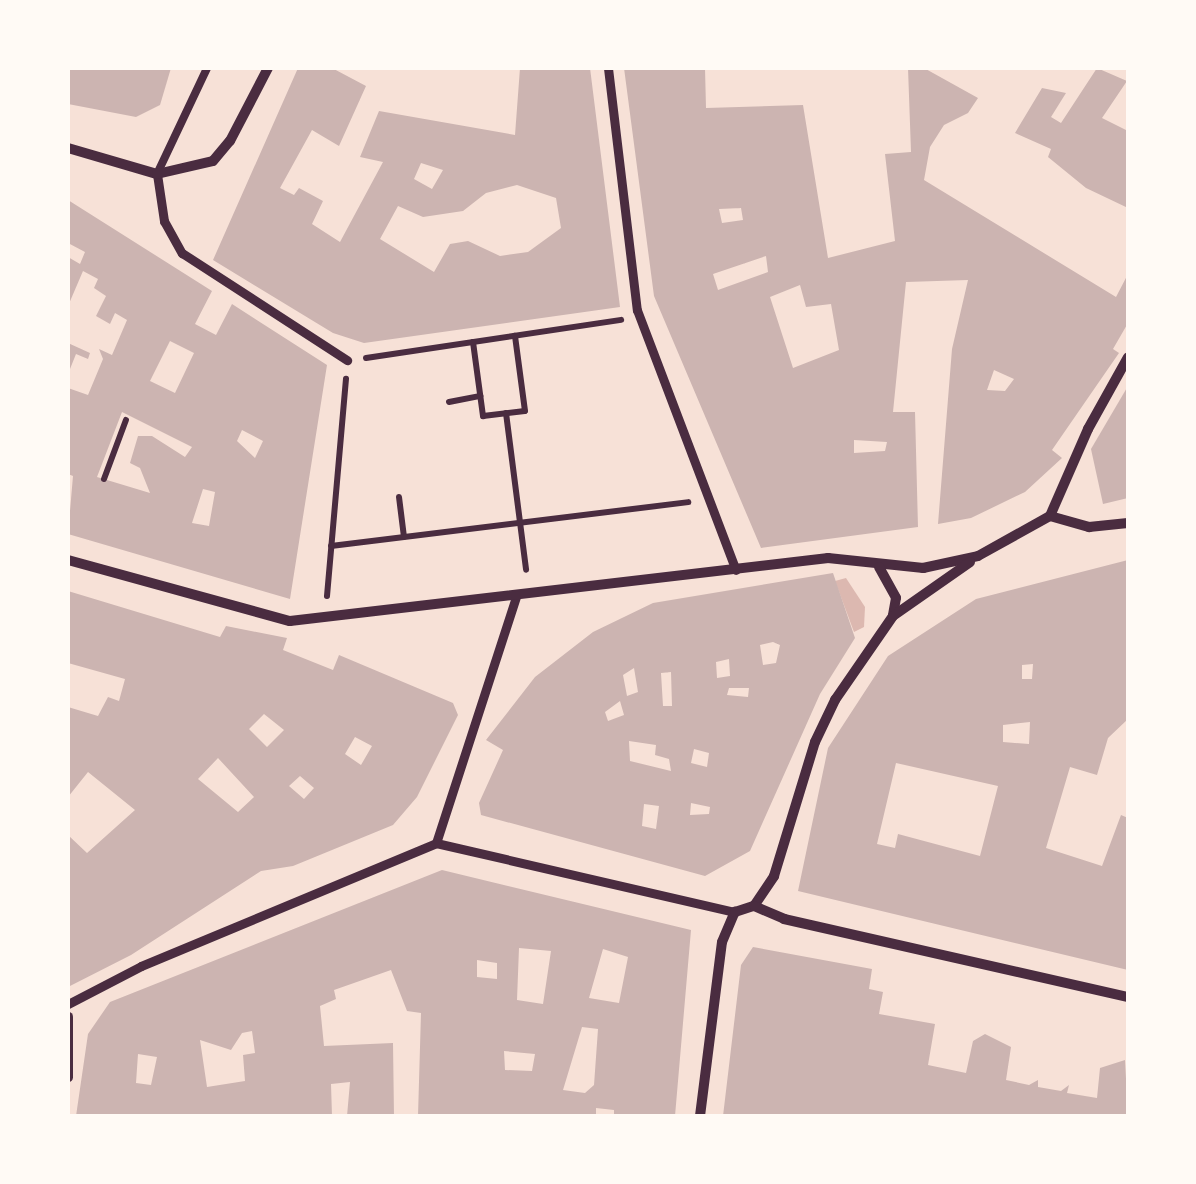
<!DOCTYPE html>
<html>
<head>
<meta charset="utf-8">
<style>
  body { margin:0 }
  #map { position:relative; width:1196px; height:1184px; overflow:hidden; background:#f7e1d7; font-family:"Exo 2",sans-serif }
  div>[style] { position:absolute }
  .water>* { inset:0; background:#dcb8b0 }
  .building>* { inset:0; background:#ccb4b1 }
  .path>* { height:6px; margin:-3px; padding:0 3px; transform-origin:3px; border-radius:3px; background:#4a2c40 }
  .service>* { height:8px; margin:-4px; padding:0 4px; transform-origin:4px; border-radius:4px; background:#4a2c40 }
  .pedestrian>* { height:9px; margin:-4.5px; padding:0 4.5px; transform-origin:4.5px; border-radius:4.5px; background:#4a2c40 }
  .minor>* { height:10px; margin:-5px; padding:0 5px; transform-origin:5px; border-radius:5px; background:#4a2c40 }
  span { translate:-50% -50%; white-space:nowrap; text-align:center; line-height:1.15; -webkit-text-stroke:9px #fffaf5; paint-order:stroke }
  .frame { position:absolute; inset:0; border:70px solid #fffaf5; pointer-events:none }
</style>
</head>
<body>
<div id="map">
  <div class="water">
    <div style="clip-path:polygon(846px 578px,865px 607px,864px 627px,854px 632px,835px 581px)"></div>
  </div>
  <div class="building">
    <div style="clip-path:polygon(68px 68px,171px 68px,160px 105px,136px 117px,68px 104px)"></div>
    <div style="clip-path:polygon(evenodd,298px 68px,332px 68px,366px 86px,339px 146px,312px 130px,280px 188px,294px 195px,299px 188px,323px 201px,312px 224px,340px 242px,383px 162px,360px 157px,379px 111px,515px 135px,520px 68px,590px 68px,620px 307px,364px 343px,333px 333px,213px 260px,298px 68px,421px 163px,443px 170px,432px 189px,414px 179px,421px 163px,298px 68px,517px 185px,556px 198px,561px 228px,528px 252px,500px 256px,468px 241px,450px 244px,434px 272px,380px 239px,398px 206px,423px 217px,463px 211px,486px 193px,517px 185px)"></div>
    <div style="clip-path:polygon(evenodd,624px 68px,705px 68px,706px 108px,803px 105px,828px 258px,895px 241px,885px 154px,911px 152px,908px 68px,924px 68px,978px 98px,968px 113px,944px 125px,930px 147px,924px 180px,1116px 297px,1128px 274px,1128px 323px,1113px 349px,1119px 353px,1052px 450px,1062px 458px,1025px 492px,971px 518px,938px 524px,952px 349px,968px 280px,906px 282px,893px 412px,915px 412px,918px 527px,761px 548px,654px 296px,624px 68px,741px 208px,743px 220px,722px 223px,719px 209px,741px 208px,624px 68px,766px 256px,768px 272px,718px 290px,713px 274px,766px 256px,624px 68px,800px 285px,806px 307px,831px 304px,839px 350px,793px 368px,770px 297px,800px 285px,624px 68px,994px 370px,1014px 379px,1005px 391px,987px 390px,994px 370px,624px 68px,854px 440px,887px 442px,885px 451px,854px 453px,854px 440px)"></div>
    <div style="clip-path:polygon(1097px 68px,1127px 81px,1102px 118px,1128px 131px,1128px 208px,1086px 188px,1048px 157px,1051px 149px,1015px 133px,1042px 88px,1066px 93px,1051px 117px,1061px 123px)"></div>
    <div style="clip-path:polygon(evenodd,68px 200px,212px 291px,195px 324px,216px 335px,232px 304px,327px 365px,290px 599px,68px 534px,73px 476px,68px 474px,68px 388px,88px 395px,103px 359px,99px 349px,112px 355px,127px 320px,115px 313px,110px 324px,96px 316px,106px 296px,94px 288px,98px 279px,83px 271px,68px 306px,68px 257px,80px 264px,85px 252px,68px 243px,68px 200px,170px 341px,194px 353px,175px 393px,150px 381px,170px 341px,68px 200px,122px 412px,192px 447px,185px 457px,152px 436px,138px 436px,130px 463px,140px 468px,150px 493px,97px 477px,122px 412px,68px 200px,242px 430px,263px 441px,255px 458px,237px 441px,242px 430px,68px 200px,203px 489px,215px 492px,209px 526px,192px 523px,203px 489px)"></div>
    <div style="clip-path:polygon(68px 343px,90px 353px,88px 359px,76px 354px,68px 374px)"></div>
    <div style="clip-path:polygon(1128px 386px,1128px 498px,1103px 504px,1091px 449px)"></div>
    <div style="clip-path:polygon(evenodd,1128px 560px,1128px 719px,1108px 738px,1097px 775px,1070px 767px,1046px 848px,1102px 866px,1121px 815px,1128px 818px,1128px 970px,798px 891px,828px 748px,888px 656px,976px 599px,1128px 560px,1033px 664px,1032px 679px,1022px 679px,1022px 665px,1033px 664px,1128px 560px,1030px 722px,1029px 744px,1003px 742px,1003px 725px,1030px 722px,1128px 560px,896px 763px,998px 786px,980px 856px,898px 834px,895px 848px,877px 844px,896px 763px)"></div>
    <div style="clip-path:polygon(evenodd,833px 573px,855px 638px,820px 694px,750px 851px,705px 876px,481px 815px,479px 803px,503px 750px,486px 740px,535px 677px,593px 632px,653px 603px,833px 573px,773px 642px,780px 645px,776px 663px,763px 665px,760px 645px,773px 642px,833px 573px,729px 659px,730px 676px,717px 678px,716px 662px,729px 659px,833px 573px,634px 668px,638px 692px,627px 696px,623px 675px,634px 668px,833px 573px,671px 672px,672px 706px,663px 706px,661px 673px,671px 672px,833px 573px,729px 688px,749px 688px,748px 697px,727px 695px,729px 688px,833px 573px,620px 701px,624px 715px,608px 721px,605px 712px,620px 701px,833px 573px,629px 741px,656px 745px,655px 755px,669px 759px,671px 771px,630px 761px,629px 741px,833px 573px,694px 749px,709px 753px,707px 767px,691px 763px,694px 749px,833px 573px,691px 803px,710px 807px,709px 814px,690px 815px,691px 803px,833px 573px,644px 804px,659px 806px,656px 829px,642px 826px,644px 804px)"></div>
    <div style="clip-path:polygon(evenodd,68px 591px,220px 637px,226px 626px,287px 638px,283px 650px,333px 670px,339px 655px,453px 703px,458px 715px,417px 797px,393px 825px,293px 866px,261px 871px,131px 955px,68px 987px,68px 835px,87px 853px,135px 810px,88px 772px,68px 797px,68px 707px,98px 716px,108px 697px,119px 701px,125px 679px,68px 663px,68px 591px,264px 714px,284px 730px,267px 747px,249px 729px,264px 714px,68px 591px,355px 737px,372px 746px,361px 765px,345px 754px,355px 737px,68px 591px,218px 758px,254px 797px,238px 812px,198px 779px,218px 758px,68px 591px,300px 776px,314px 788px,304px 799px,289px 786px,300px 776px)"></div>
    <div style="clip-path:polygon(evenodd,442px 870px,691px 930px,675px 1116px,614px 1116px,614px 1110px,596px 1108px,596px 1116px,418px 1116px,421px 1013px,407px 1011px,391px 970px,334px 990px,336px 999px,320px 1006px,324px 1046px,393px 1043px,394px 1116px,347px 1116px,350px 1082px,331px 1084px,332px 1116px,76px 1116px,88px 1034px,110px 1002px,442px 870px,519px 948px,551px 951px,543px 1004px,517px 1000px,519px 948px,442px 870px,603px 949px,628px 957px,619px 1003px,589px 998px,603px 949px,442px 870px,477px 960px,497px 963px,497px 979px,477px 977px,477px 960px,442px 870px,582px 1027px,598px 1029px,594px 1085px,585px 1093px,563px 1090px,582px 1027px,442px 870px,252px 1031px,255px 1053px,243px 1055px,245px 1081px,207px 1087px,200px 1040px,231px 1050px,242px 1033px,252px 1031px,442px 870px,504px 1051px,535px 1054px,532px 1071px,505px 1070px,504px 1051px,442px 870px,138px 1054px,157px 1057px,151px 1085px,136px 1083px,138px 1054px)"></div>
    <div style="clip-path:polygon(753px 947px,872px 969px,869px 989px,883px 992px,879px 1014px,935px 1024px,928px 1065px,966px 1073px,973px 1041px,985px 1034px,1011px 1047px,1006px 1080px,1029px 1085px,1038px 1080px,1038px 1087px,1061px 1091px,1069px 1085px,1067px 1093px,1097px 1098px,1100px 1068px,1125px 1060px,1128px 1116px,723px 1116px,741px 965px)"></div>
  </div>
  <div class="path">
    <div style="left:473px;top:342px;width:75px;rotate:82.3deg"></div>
    <div style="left:483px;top:416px;width:42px;rotate:-6.8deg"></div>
    <div style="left:525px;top:411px;width:76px;rotate:-97.6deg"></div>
    <div style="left:366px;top:358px;width:258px;rotate:-8.5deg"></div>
    <div style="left:449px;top:402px;width:32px;rotate:-11deg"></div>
    <div style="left:506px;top:413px;width:158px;rotate:82.7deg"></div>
    <div style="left:104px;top:479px;width:63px;rotate:-69.6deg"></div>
    <div style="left:399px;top:497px;width:40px;rotate:82.9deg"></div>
    <div style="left:331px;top:546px;width:360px;rotate:-7deg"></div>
    <div style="left:327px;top:596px;width:218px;rotate:-85deg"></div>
  </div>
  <div class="service">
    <div style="left:157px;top:174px;width:117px;rotate:-64.7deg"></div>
  </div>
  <div class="pedestrian">
    <div style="left:608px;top:68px;width:244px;rotate:83.2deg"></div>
    <div style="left:637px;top:310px;width:278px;rotate:69.2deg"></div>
    <div style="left:157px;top:174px;width:48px;rotate:81.5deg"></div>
    <div style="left:164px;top:221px;width:37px;rotate:61deg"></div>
    <div style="left:182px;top:253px;width:197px;rotate:33deg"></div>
    <div style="left:436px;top:843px;width:307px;rotate:13deg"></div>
    <div style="left:436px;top:843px;width:259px;rotate:-72deg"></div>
    <div style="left:68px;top:1004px;width:82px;rotate:-27.5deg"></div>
    <div style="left:141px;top:966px;width:320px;rotate:-22.6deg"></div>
    <div style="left:68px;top:1016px;width:61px;rotate:90deg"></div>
  </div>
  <div class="minor">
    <div style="left:68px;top:148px;width:93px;rotate:16.3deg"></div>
    <div style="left:157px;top:174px;width:57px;rotate:-13.1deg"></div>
    <div style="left:213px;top:161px;width:26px;rotate:-50deg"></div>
    <div style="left:230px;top:141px;width:82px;rotate:-62.5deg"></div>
    <div style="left:1050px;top:516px;width:95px;rotate:-66.4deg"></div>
    <div style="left:1088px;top:429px;width:82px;rotate:-60.9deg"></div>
    <div style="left:68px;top:560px;width:230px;rotate:15.4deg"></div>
    <div style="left:290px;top:621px;width:542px;rotate:-6.68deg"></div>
    <div style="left:828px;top:558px;width:96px;rotate:6deg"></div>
    <div style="left:923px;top:568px;width:56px;rotate:-12.3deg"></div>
    <div style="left:978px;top:556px;width:82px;rotate:-29.1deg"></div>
    <div style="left:1050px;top:516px;width:41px;rotate:15.8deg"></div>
    <div style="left:1089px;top:527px;width:39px;rotate:-6deg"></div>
    <div style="left:879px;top:567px;width:35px;rotate:61deg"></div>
    <div style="left:896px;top:598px;width:17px;rotate:100deg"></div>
    <div style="left:754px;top:906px;width:36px;rotate:-56deg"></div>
    <div style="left:774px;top:876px;width:140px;rotate:-73deg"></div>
    <div style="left:815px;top:742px;width:47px;rotate:-64.5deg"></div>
    <div style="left:835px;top:700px;width:102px;rotate:-55.4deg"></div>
    <div style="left:893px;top:616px;width:94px;rotate:-35deg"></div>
    <div style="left:700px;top:1116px;width:175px;rotate:-82.8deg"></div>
    <div style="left:722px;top:942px;width:33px;rotate:-67deg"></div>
    <div style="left:735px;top:912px;width:20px;rotate:-18deg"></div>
    <div style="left:754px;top:906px;width:33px;rotate:23deg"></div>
    <div style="left:784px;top:919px;width:353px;rotate:12.8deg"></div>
  </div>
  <div class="frame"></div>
</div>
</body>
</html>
